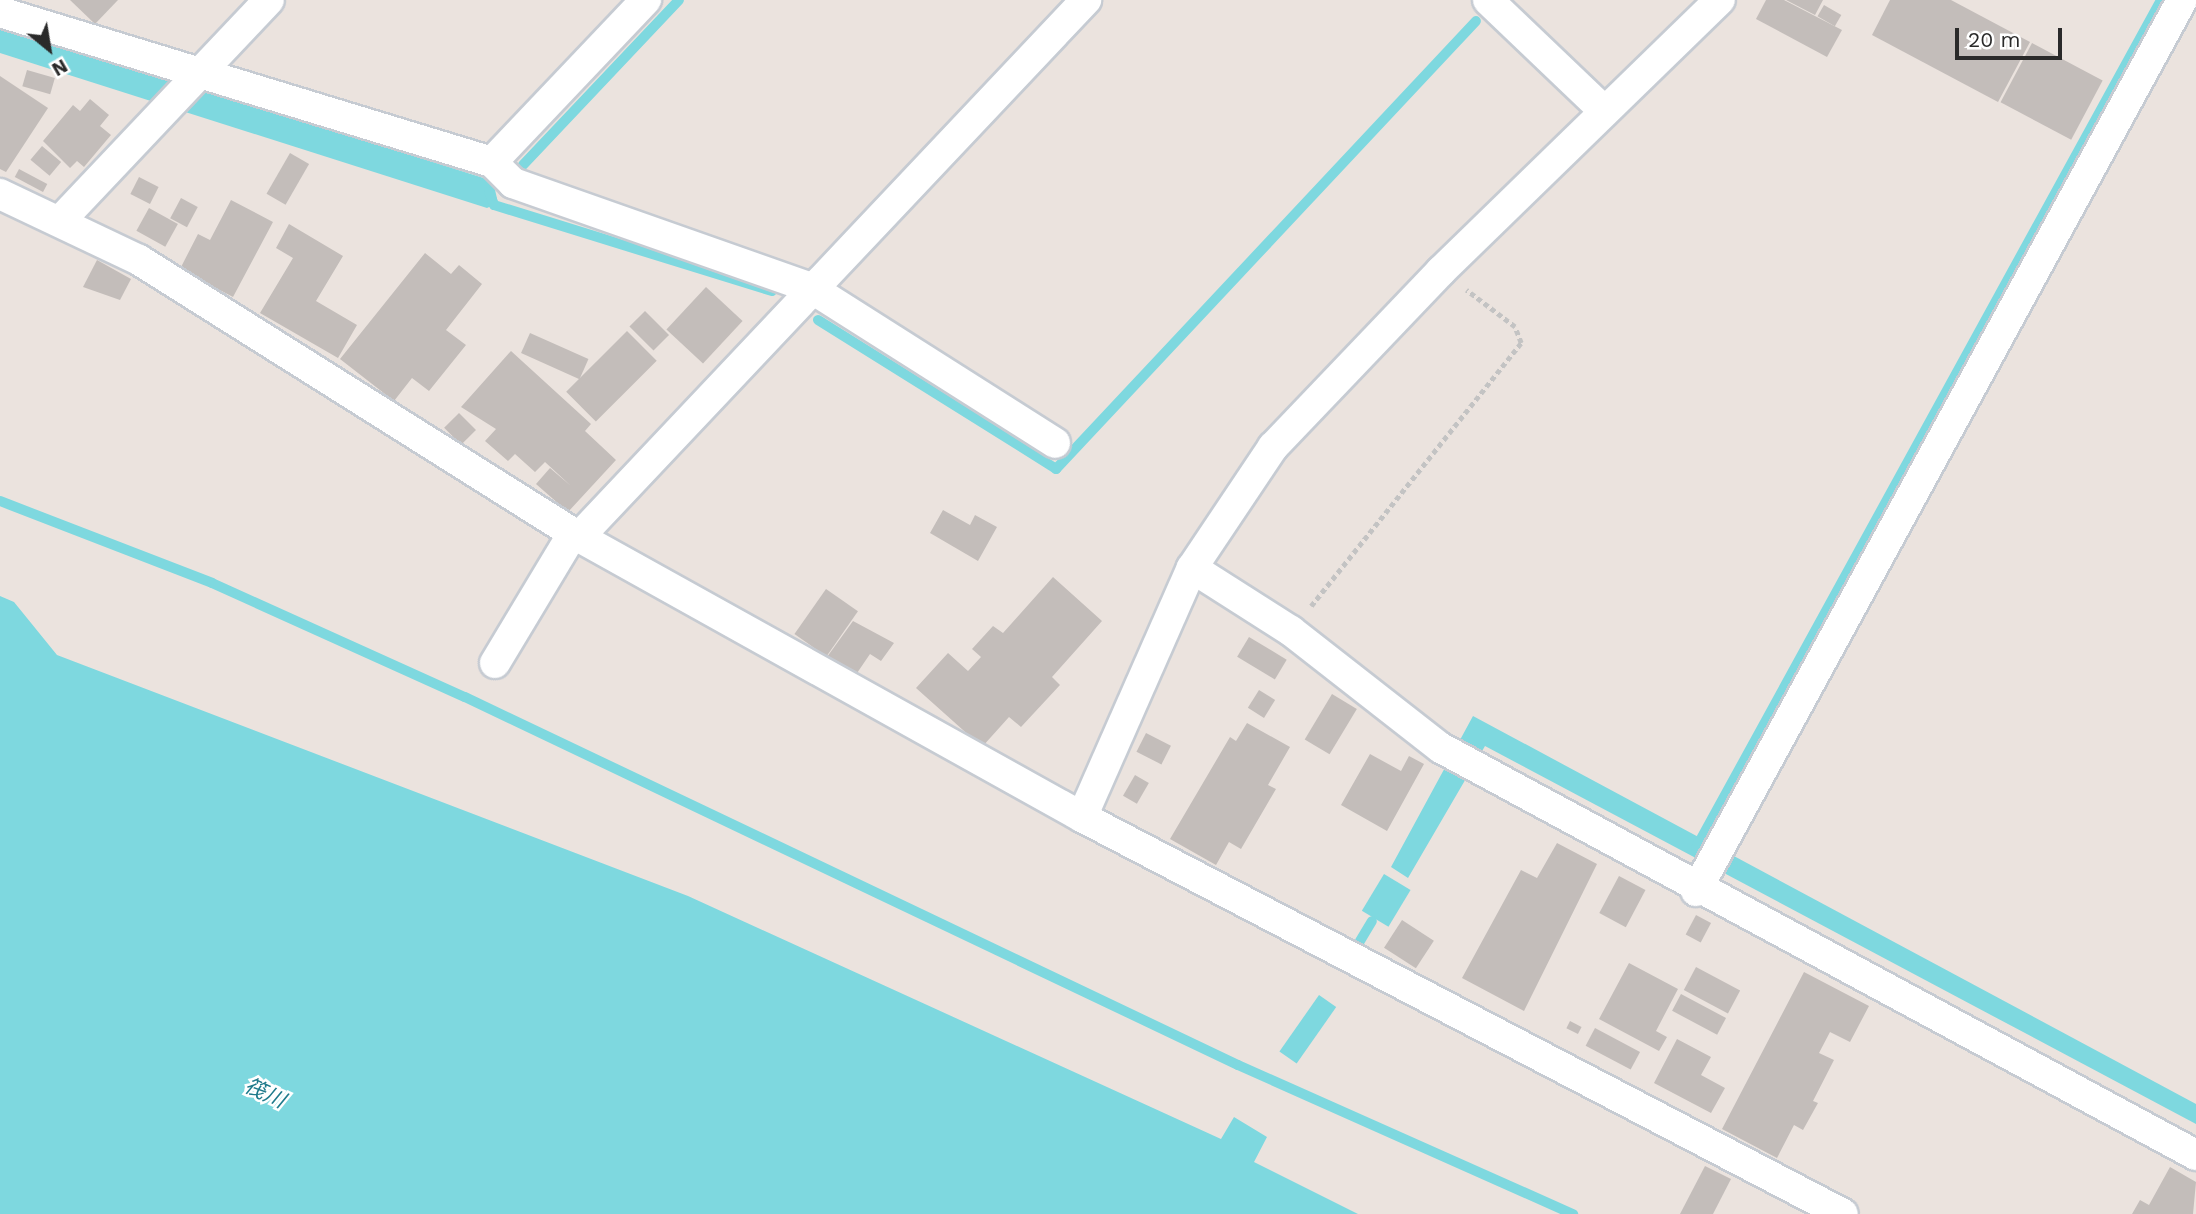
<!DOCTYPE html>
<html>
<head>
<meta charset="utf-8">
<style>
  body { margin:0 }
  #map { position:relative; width:2196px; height:1214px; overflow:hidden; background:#ebe3de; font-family:"Work Sans","Noto Sans JP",sans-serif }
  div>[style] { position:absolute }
  .water>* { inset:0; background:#7ed8df; transform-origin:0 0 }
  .stream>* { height:10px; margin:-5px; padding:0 5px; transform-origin:5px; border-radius:5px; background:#7ed8df }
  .building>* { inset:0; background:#c3bdba; transform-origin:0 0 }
  .path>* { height:4.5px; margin-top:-2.25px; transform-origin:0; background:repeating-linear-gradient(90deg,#c3c3c3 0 5px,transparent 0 8.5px) }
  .roads { filter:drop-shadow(2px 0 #c6cbd2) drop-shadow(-2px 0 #c6cbd2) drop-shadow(0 2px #c6cbd2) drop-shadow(0 -2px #c6cbd2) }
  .minor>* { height:30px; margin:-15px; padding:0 15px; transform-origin:15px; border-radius:15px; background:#fff }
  span { translate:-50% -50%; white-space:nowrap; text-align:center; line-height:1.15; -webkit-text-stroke:5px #fff; paint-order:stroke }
  .water-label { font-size:21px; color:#1e7a8b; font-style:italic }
  .north { position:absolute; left:14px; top:14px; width:70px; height:70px; -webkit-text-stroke:5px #fff; paint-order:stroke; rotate:150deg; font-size:19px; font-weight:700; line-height:28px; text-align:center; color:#2a2a2a }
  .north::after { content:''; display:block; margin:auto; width:24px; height:32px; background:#2a2a2a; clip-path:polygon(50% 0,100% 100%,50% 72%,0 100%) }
  .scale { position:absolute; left:1955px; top:28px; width:107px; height:32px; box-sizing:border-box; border:4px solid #2a2a2a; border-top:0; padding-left:9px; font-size:21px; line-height:24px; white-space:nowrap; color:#2a2a2a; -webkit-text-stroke:5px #fff; paint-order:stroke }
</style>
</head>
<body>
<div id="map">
  <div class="water">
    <div style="clip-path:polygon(0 26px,493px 181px,498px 203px,487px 208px,0 53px)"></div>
    <div style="clip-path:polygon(0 596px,14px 602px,57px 655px,688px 896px,1221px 1139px,1234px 1117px,1267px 1137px,1254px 1162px,1358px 1214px,0 1214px)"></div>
    <div style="clip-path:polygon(1473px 716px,2196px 1104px,2196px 1124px,1485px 746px,1408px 878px,1391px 867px)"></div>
    <div style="left:1384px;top:874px;width:31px;height:43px;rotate:31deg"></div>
    <div style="left:1319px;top:995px;width:21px;height:69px;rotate:35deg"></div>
  </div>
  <div class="stream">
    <div style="left:523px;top:165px;width:227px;rotate:-46.6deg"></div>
    <div style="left:489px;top:192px;width:14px;rotate:69deg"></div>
    <div style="left:494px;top:205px;width:291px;rotate:17.2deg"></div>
    <div style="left:818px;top:320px;width:281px;rotate:32deg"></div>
    <div style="left:1056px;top:469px;width:614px;rotate:-46.85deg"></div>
    <div style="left:0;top:501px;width:227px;rotate:21.1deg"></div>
    <div style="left:212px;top:583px;width:277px;rotate:24.3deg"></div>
    <div style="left:465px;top:697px;width:856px;rotate:25.46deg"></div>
    <div style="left:1238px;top:1065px;width:367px;rotate:24deg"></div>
    <div style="left:1696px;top:848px;width:967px;rotate:-61.26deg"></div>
    <div style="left:1360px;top:941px;width:23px;rotate:-59deg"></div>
  </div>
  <div class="building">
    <div style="clip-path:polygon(70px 0,118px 0,95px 24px)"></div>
    <div style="clip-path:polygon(1766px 0,1784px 0,1842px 30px,1827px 57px,1756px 19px)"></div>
    <div style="clip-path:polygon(1786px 0,1823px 0,1815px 15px)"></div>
    <div style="clip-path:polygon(1890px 0,1951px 0,2030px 42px,1998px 102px,1872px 35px)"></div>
    <div style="left:1824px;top:5px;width:20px;height:13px;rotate:30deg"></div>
    <div style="left:2032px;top:43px;width:80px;height:67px;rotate:28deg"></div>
    <div style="left:27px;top:70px;width:29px;height:17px;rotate:16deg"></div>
    <div style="clip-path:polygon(0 76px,48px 108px,6px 172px,0 169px)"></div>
    <div style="clip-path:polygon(90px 99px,109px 115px,100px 126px,111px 135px,84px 167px,77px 161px,70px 168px,43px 141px,73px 105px,80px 111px)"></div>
    <div style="left:42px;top:146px;width:25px;height:18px;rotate:40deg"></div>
    <div style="left:290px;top:153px;width:22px;height:47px;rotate:30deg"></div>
    <div style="left:19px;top:169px;width:32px;height:9px;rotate:28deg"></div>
    <div style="left:139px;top:177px;width:22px;height:19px;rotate:27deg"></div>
    <div style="left:181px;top:198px;width:19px;height:23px;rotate:28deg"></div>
    <div style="clip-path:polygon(231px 200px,273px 222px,233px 297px,180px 269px,198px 234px,210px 240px)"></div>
    <div style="left:149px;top:208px;width:33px;height:26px;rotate:29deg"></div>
    <div style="clip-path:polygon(289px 224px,343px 256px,316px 301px,357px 325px,338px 358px,260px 313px,293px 258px,276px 248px)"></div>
    <div style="clip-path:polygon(425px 253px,451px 274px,459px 265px,482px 284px,446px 330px,466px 345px,429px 391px,412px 378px,394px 401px,340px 359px)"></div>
    <div style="clip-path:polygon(97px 260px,131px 279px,120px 300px,83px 287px)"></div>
    <div style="left:706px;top:287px;width:50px;height:58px;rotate:43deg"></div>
    <div style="left:645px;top:311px;width:34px;height:22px;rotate:45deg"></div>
    <div style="left:627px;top:331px;width:42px;height:86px;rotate:45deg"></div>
    <div style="left:530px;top:333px;width:64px;height:22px;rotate:24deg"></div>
    <div style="clip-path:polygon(511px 351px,591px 424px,585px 431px,616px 460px,568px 512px,536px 484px,550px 468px,571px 486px,545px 462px,535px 472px,515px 454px,508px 461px,485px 441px,496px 429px,461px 407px)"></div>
    <div style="left:459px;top:413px;width:24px;height:21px;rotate:45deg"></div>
    <div style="clip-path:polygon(943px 510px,970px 525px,975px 515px,997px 527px,978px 561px,930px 533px)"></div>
    <div style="clip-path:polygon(1053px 577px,1102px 621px,1052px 677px,1060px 685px,1021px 727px,1009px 717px,982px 747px,916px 688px,948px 653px,968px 671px,981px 657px,972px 649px,993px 626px,1003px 633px)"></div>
    <div style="left:826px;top:589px;width:39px;height:55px;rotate:35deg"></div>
    <div style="clip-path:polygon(853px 621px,894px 643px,881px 661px,870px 654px,855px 676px,827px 657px)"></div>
    <div style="left:1249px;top:637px;width:44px;height:23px;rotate:31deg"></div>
    <div style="left:1259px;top:690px;width:19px;height:21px;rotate:32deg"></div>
    <div style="left:1332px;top:694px;width:29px;height:53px;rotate:31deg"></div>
    <div style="clip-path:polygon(1247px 723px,1290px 747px,1268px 785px,1276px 789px,1241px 849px,1229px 842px,1216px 865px,1170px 839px,1230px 737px,1236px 741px)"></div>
    <div style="left:1146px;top:733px;width:28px;height:21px;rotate:27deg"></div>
    <div style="clip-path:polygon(1370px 754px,1401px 771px,1409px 756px,1424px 764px,1387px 831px,1341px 805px)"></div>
    <div style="left:1135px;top:775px;width:16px;height:24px;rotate:30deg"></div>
    <div style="clip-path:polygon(1557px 843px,1597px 864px,1524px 1011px,1462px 978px,1521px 870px,1537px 878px)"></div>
    <div style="left:1619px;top:876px;width:30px;height:42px;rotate:28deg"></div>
    <div style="left:1696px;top:915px;width:17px;height:22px;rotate:28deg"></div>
    <div style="left:1402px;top:920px;width:38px;height:33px;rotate:33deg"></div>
    <div style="clip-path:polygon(1629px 963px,1678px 989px,1656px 1031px,1667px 1037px,1659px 1051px,1599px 1019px)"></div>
    <div style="left:1696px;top:967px;width:50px;height:26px;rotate:28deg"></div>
    <div style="clip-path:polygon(1804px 972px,1869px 1006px,1850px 1042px,1830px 1032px,1819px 1053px,1834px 1060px,1813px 1101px,1818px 1103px,1803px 1130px,1794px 1125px,1777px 1158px,1722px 1129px)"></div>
    <div style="left:1681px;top:994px;width:51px;height:19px;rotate:28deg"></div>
    <div style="left:1570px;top:1021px;width:13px;height:8px;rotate:27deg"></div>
    <div style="left:1595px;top:1028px;width:51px;height:20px;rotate:28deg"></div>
    <div style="clip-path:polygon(1677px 1039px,1711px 1057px,1701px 1075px,1725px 1088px,1711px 1113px,1654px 1083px)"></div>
    <div style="clip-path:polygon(1705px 1166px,1731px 1179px,1713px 1214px,1680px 1214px)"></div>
    <div style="clip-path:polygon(2170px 1167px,2196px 1182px,2193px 1214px,2132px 1214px,2140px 1200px,2149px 1205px)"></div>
  </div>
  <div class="path">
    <div style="left:1311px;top:606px;width:337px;rotate:-51.4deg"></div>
    <div style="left:1521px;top:343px;width:17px;rotate:-111deg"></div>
    <div style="left:1515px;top:327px;width:61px;rotate:-142.9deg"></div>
  </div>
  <div class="roads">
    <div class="minor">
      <div style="left:1488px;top:0;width:159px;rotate:43.7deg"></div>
      <div style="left:0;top:12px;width:514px;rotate:16.96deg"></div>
      <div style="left:492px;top:162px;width:30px;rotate:45deg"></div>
      <div style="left:513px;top:183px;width:316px;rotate:19.4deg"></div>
      <div style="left:811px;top:288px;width:289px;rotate:32.4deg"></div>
      <div style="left:492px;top:162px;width:224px;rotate:-46.5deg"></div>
      <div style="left:0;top:194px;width:154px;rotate:25.4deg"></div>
      <div style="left:139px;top:260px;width:520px;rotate:32.19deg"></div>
      <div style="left:579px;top:537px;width:576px;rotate:29.1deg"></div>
      <div style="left:1082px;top:817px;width:858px;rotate:27.55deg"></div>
      <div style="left:60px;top:221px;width:304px;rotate:-46.6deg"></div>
      <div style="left:579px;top:537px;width:739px;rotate:-46.65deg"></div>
      <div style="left:1192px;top:568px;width:117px;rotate:32.5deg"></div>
      <div style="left:1291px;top:631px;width:190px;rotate:38deg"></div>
      <div style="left:1441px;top:748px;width:858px;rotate:28.33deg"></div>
      <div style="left:495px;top:663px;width:152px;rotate:-59deg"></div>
      <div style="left:1082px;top:817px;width:272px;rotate:-66.2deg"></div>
      <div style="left:1192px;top:568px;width:146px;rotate:-56.2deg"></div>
      <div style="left:1273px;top:447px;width:243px;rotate:-46.3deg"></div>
      <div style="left:1441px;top:271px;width:389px;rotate:-44.2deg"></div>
      <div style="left:1696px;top:891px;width:1015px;rotate:-61.39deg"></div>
    </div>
  </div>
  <div class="water-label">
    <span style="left:265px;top:1093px;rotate:25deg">筏川</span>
  </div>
  <div class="north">N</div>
  <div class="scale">20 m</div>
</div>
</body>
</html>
